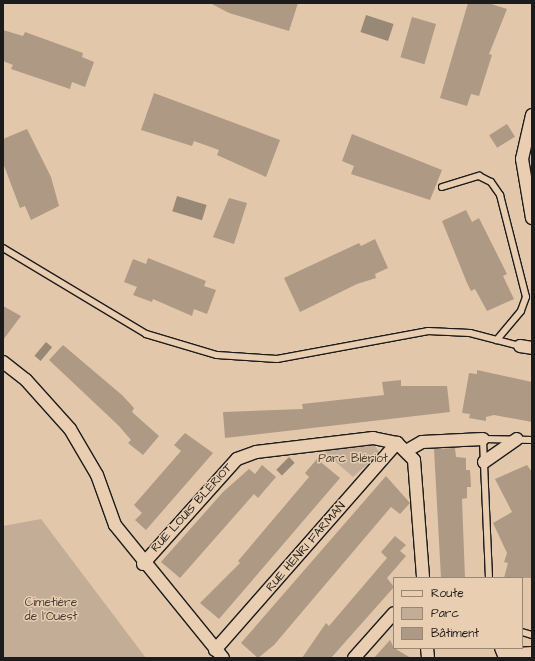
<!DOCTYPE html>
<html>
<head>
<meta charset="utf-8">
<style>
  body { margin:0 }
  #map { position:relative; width:535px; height:661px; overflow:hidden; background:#e2c7ab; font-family:"Architects Daughter",sans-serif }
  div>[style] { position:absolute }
  .green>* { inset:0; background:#c4ad96 }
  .water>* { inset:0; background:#988876; transform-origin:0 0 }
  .building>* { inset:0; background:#ae9985; transform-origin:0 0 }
  .roads { filter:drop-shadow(1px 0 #1c1c1c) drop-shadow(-1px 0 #1c1c1c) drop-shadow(0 1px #1c1c1c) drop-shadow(0 -1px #1c1c1c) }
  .lane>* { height:6px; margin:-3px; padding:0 3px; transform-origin:3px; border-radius:3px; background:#eaceb1 }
  .street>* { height:12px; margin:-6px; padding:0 6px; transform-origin:6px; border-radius:6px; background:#eaceb1 }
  span { translate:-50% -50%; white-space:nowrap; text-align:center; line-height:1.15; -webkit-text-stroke:3px #eaceb1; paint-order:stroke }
  .park-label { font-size:12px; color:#46403a }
  .street-label { font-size:12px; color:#1c1c1c }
  .frame { position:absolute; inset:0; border:4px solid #1c1c1c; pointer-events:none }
  .legend { position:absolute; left:393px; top:577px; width:130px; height:72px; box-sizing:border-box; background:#eaceb1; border:1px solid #988775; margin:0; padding:5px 7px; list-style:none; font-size:12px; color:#1c1c1c }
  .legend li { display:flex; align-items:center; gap:8px; height:20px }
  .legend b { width:20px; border:1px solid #988775 }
</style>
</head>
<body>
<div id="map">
  <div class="green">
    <div style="clip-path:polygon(372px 442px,380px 453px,353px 477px,323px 451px)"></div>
    <div style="clip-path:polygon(41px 519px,146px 658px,3px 658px,3px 526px)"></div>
  </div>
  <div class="water">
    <div style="left:366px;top:15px;width:29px;height:18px;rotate:18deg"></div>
    <div style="left:177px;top:196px;width:31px;height:16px;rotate:17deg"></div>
    <div style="left:46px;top:342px;width:8px;height:18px;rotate:40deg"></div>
    <div style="left:289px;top:457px;width:8px;height:18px;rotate:45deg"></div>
  </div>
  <div class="building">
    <div style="clip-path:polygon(210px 3px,298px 3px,289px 31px,229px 13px)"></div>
    <div style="clip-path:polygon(468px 3px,488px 3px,507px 9px,489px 54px,492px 55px,479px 96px,471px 94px,467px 106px,440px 98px)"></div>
    <div style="left:412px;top:17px;width:25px;height:42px;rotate:16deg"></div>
    <div style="clip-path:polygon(3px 30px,23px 36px,25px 32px,83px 53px,82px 57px,94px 62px,85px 87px,72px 82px,70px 89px,11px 69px,13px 65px,3px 61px)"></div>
    <div style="clip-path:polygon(154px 93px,280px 140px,266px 177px,217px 155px,219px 150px,194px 141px,192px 146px,141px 130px)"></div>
    <div style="left:507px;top:124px;width:15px;height:21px;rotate:58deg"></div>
    <div style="clip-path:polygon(27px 129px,51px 177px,59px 206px,31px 220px,25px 206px,20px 208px,3px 163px,3px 139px)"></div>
    <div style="clip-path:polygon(352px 134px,442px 170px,430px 200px,351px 174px,354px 166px,342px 161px)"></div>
    <div style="clip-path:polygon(229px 198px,247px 203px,234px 244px,213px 237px)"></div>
    <div style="clip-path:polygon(466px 210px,472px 222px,479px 218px,507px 274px,503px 276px,514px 299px,487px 311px,475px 289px,471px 291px,467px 283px,442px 221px)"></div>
    <div style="clip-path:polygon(375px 239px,388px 268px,375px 274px,376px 278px,357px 284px,300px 312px,284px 278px,359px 243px,361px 246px)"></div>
    <div style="clip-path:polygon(148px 258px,206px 281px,204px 286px,216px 290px,207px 314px,194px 309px,192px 316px,153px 299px,152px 302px,133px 295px,137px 287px,124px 282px,133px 259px,146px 264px)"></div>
    <div style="clip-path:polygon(3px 306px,21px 316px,3px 340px)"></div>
    <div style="clip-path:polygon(63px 345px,122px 395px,134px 408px,132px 412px,159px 436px,143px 455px,128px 443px,131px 440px,119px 426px,49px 360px)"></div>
    <div style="clip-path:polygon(477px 370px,532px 382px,532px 422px,494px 415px,486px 417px,486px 421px,469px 418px,470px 414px,462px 413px,469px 373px,477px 374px)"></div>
    <div style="clip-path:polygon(401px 380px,401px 386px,447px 386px,450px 412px,225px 438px,223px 412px,303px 409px,302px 404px,384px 395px,382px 382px)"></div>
    <div style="clip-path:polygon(185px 433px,213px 453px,146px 530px,135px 520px,142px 513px,134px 505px,181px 451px,174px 445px)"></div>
    <div style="clip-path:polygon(455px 448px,456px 457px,466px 458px,466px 470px,470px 470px,471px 487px,467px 487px,467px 498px,462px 499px,465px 578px,441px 578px,434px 449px)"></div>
    <div style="clip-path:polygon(317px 459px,340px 478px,219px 619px,200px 603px,240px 563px,238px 561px,309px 477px,305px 473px)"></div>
    <div style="clip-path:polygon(262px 465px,276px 477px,258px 498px,254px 494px,180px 578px,161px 562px,223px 492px,249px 469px,255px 474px)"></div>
    <div style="clip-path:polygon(527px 465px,532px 472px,532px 578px,504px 578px,508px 563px,504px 562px,507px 553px,493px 523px,512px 512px,495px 479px)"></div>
    <div style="clip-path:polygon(386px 476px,410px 503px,400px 514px,391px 507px,274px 645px,258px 658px,241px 643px)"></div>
    <div style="clip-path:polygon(395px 536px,406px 545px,400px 551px,406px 556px,387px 578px,394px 587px,331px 658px,302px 658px,326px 623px,329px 626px,387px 558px,381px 552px)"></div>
    <div style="clip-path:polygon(390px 640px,394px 648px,411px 658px,374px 658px)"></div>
  </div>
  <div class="roads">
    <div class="lane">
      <div style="left:442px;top:187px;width:39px;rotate:-17deg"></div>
      <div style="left:479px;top:176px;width:13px;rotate:27deg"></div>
      <div style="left:491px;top:182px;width:16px;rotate:55deg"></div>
      <div style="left:500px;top:195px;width:105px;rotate:75.7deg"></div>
      <div style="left:526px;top:297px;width:15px;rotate:110deg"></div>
      <div style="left:521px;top:311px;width:38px;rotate:130deg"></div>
      <div style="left:3px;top:248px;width:167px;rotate:31deg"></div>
      <div style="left:146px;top:334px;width:74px;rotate:16.5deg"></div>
      <div style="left:217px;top:355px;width:60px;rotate:3.8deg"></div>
      <div style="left:277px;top:359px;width:154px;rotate:-10.5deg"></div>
      <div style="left:428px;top:331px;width:42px;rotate:2.7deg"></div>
      <div style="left:470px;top:333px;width:52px;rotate:14.6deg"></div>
      <div style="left:489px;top:578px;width:139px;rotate:-92.5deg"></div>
      <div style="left:483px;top:439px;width:49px;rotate:1.2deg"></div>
      <div style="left:522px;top:632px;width:10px;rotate:17deg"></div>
    </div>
    <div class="street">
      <div style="left:532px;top:115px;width:45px;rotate:102.8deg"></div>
      <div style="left:522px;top:159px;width:60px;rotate:80.4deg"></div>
      <div style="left:520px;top:346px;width:12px;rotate:9deg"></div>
      <div style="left:3px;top:362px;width:29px;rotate:38deg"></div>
      <div style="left:26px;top:380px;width:66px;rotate:48.1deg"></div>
      <div style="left:70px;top:429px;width:53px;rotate:59.6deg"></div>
      <div style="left:97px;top:475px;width:53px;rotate:70.2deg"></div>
      <div style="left:115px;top:525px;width:171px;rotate:50.9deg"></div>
      <div style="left:408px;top:450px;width:16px;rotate:-30deg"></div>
      <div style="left:422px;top:442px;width:61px;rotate:-2.8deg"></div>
      <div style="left:484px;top:462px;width:40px;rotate:-34.9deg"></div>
      <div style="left:143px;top:564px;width:141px;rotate:-48.2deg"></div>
      <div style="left:237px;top:459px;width:20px;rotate:-20deg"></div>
      <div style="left:256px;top:452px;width:118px;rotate:-6.8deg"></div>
      <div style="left:373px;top:438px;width:25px;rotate:12deg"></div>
      <div style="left:397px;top:443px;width:24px;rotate:45deg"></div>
      <div style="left:414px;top:460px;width:118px;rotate:85.6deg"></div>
      <div style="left:427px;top:648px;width:10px;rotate:84deg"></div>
      <div style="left:501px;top:648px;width:8px;rotate:67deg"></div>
      <div style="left:504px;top:655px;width:28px;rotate:-4deg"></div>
      <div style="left:215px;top:650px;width:276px;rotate:-48.7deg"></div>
      <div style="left:354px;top:658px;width:60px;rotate:-48.4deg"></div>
    </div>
  </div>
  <div class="park-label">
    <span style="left:353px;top:459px">Parc Blériot</span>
    <span style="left:51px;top:610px">Cimetière<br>de l'Ouest</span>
  </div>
  <div class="street-label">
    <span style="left:192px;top:508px;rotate:-48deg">RUE LOUIS BLÉRIOT</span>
    <span style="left:306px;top:547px;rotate:-49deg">RUE HENRI FARMAN</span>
  </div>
  <div class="frame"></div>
  <ul class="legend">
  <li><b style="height:5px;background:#eaceb1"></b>Route</li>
  <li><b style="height:11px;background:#c4ad96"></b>Parc</li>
  <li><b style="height:11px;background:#ae9985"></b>Bâtiment</li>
  </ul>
</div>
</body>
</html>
